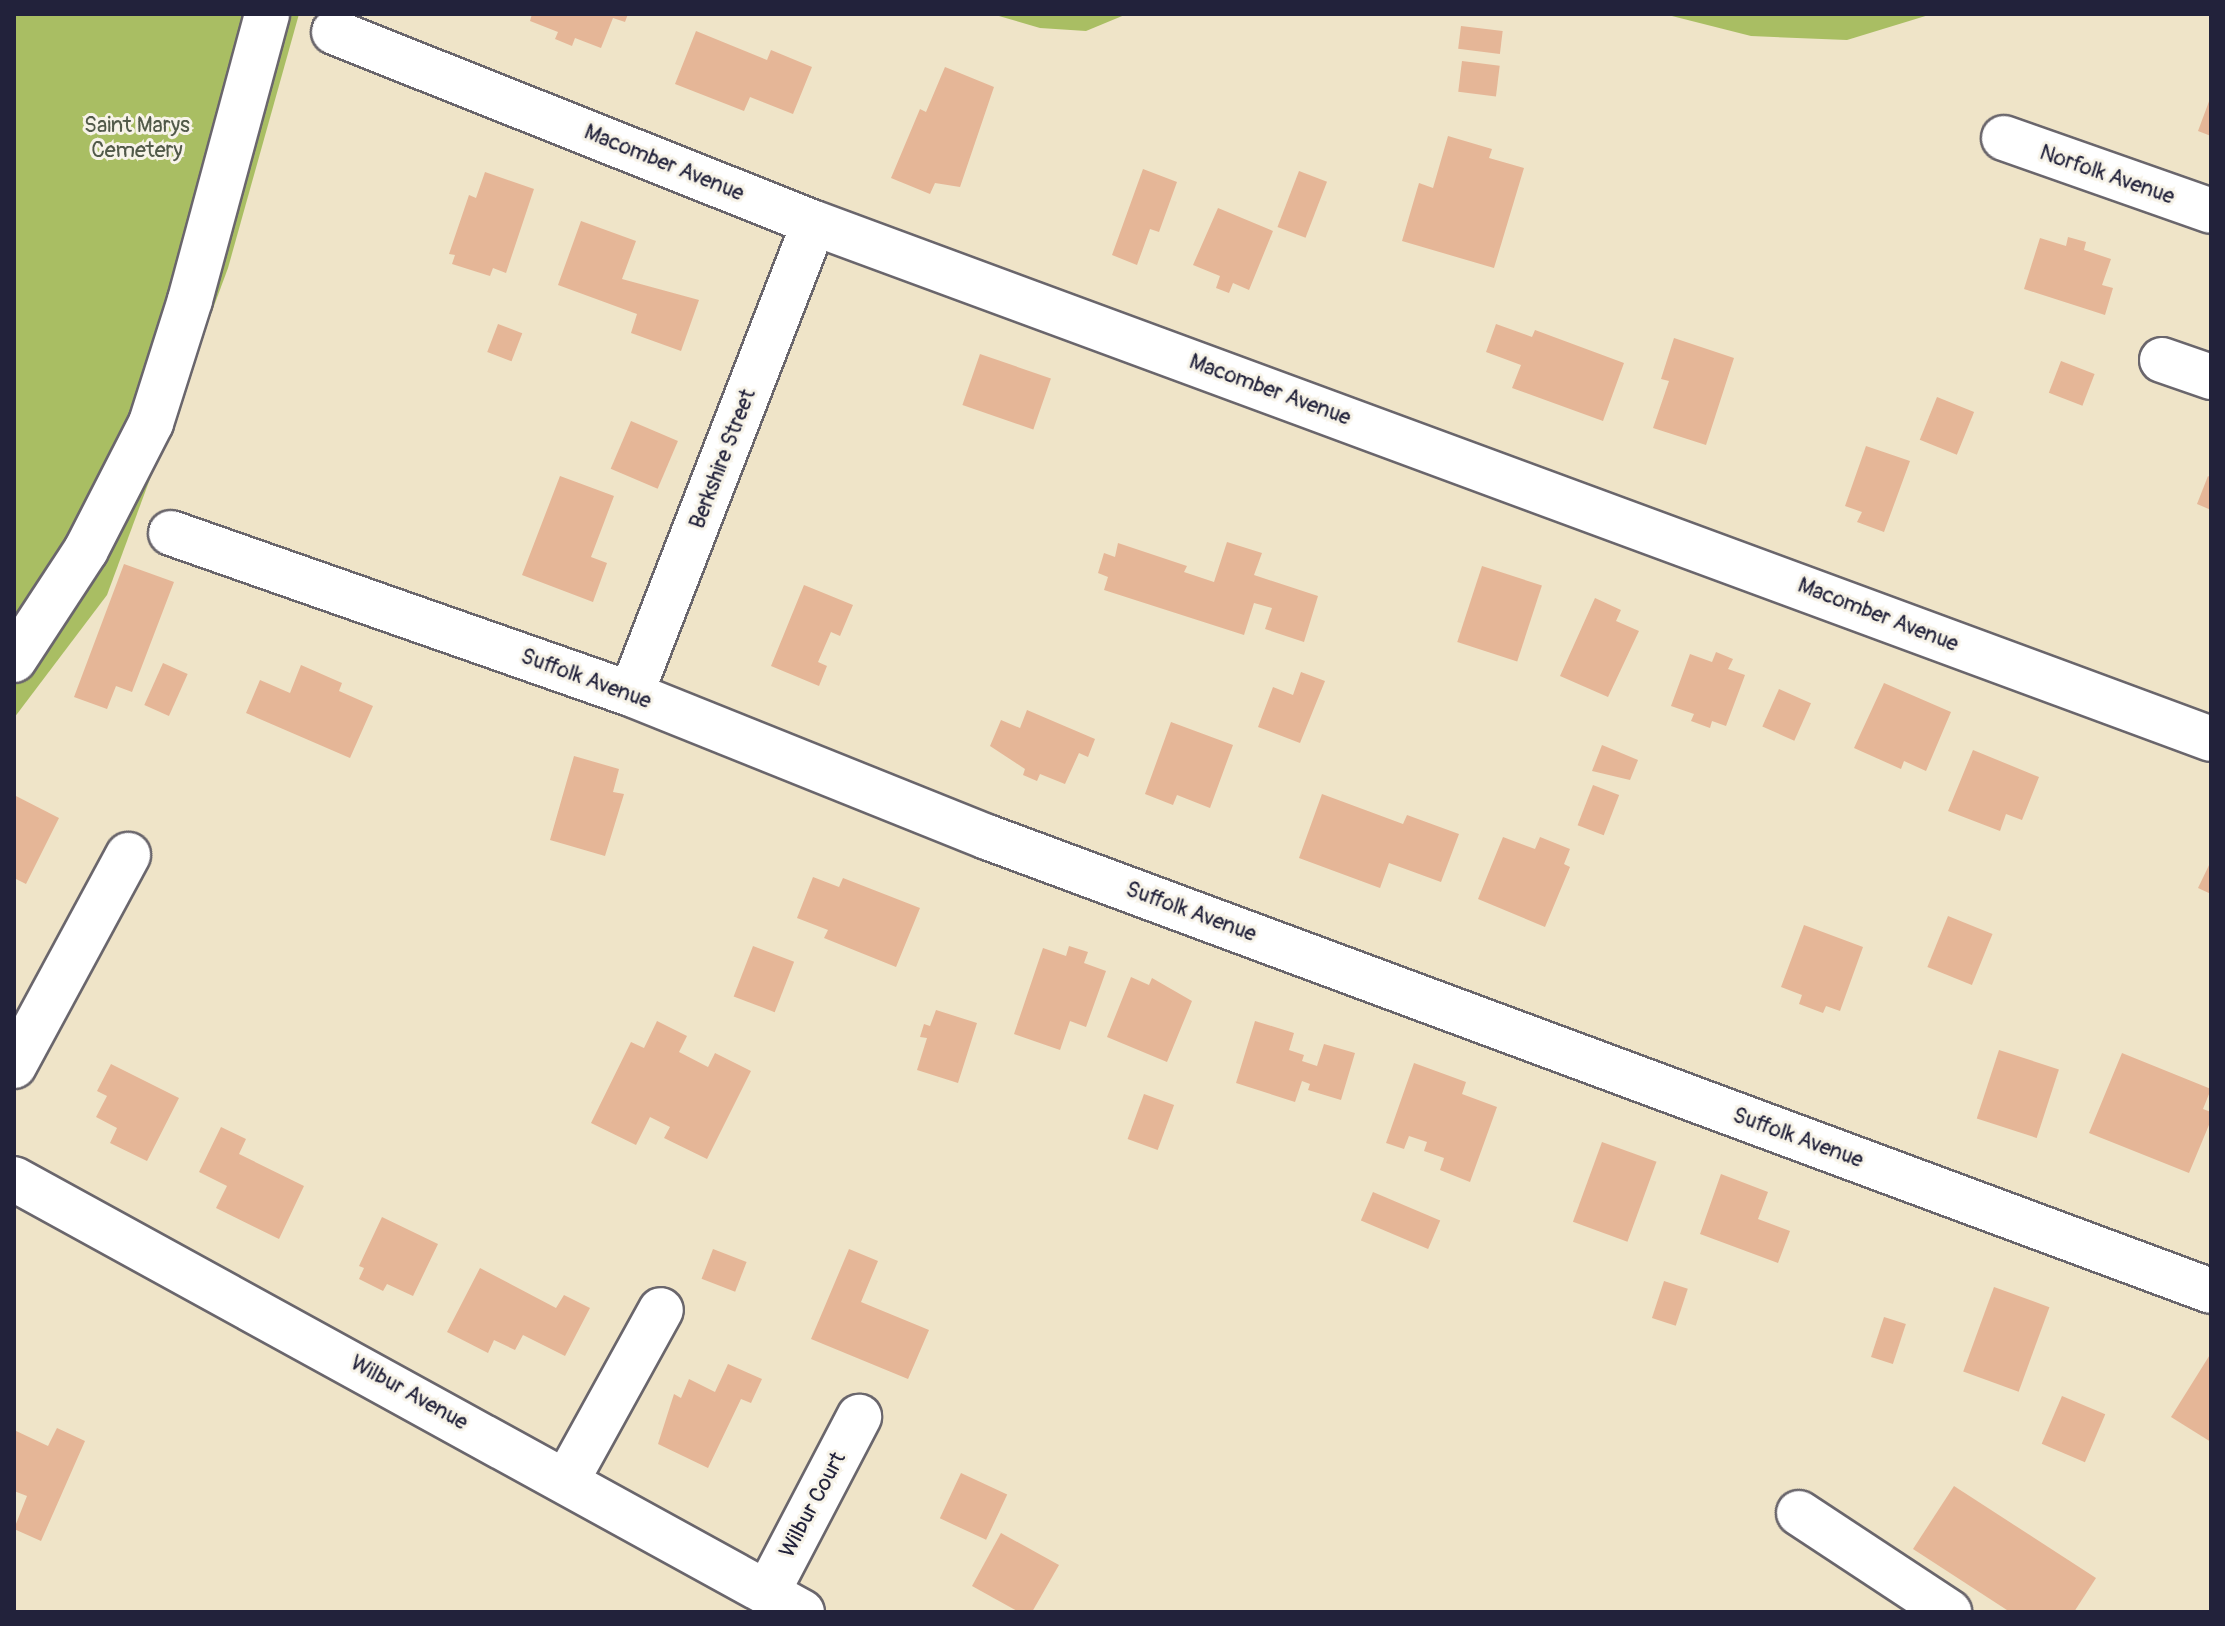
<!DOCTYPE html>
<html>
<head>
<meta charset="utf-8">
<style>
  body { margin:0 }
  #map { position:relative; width:2225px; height:1626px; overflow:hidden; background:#efe4c8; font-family:Pangolin,sans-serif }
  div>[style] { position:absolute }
  .green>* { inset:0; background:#a9be63 }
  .building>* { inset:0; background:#e5b697; transform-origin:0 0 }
  .roads { filter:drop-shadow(2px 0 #6a666c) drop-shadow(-2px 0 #6a666c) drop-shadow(0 2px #6a666c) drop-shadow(0 -2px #6a666c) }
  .minor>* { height:44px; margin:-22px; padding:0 22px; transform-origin:22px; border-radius:22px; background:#fff }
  span { translate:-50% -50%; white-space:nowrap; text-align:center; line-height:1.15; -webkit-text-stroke:6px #f7f3e8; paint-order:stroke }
  .park-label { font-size:22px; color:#515949 }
  .street-label { font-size:22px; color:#22223b }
  .frame { position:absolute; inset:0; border:16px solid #22223b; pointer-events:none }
</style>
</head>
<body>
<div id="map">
  <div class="green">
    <div style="clip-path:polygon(14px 14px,299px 14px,228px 268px,107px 595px,14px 718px)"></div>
    <div style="clip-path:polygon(992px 14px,1127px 14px,1086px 31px,1040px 28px)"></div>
    <div style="clip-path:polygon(1664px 14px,1932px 14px,1847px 40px,1751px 36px)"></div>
  </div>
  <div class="building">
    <div style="clip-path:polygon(532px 14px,628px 14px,625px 22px,613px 18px,601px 48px,575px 38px,572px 46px,555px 39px,558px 32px,530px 21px)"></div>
    <div style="left:1461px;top:26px;width:42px;height:23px;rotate:7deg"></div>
    <div style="clip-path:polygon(696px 31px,767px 60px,771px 50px,812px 67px,793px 114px,750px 97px,744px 111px,675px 84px)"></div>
    <div style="left:1462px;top:61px;width:38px;height:31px;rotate:7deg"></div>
    <div style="clip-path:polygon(945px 67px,994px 87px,960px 187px,935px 183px,930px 194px,891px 178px,920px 109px,926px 112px)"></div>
    <div style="clip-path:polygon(2211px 96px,2211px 136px,2198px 131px)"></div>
    <div style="clip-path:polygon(1448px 136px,1492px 149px,1489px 158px,1524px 168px,1494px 268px,1402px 241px,1419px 183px,1433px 188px)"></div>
    <div style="clip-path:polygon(1143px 169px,1177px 182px,1159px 232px,1150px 229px,1137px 265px,1112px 255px)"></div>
    <div style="left:1299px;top:171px;width:30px;height:60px;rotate:21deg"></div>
    <div style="clip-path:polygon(485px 172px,534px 189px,506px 273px,493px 268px,490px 276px,452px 264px,455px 255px,449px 254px,469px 195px,476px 198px)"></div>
    <div style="clip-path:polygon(1218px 208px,1273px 231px,1249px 290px,1233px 283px,1229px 293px,1216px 288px,1220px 276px,1193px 265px)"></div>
    <div style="clip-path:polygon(581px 221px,636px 241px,622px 279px,699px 300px,681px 351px,631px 333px,637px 314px,558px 285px)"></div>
    <div style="clip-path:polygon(2068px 237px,2086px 242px,2084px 250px,2111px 259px,2102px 285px,2113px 288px,2105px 315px,2024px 289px,2040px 238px,2066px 246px)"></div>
    <div style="left:498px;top:324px;width:26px;height:30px;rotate:21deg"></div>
    <div style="clip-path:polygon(1496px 324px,1532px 337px,1535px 330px,1624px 363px,1603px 421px,1512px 388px,1521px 365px,1486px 352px)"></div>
    <div style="clip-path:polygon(1674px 338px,1734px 358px,1706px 445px,1653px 428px,1669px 381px,1661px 379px)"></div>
    <div style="left:980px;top:354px;width:75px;height:54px;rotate:19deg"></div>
    <div style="left:2061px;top:361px;width:36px;height:34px;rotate:21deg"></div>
    <div style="left:1937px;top:397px;width:40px;height:46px;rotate:22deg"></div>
    <div style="left:631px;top:421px;width:51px;height:52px;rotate:23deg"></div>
    <div style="clip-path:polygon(1866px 446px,1910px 461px,1884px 532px,1857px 522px,1862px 512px,1845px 506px)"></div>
    <div style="clip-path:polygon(560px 476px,614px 496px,591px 557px,607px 563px,593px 602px,522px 575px)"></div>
    <div style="clip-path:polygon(2208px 476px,2211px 478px,2211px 510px,2197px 504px)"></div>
    <div style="clip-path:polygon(1227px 542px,1262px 553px,1254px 575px,1318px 596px,1304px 642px,1265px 629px,1272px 608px,1254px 603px,1244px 635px,1104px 590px,1108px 577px,1098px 573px,1104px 553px,1115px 557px,1118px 543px,1187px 566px,1184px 572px,1214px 582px)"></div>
    <div style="clip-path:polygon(124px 564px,174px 582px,132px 692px,116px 686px,107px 709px,74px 697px)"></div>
    <div style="left:1482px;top:566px;width:63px;height:80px;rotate:18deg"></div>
    <div style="clip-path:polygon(804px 585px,853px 605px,840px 636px,831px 632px,818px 662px,827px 666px,819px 686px,771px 666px)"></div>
    <div style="clip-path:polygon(1595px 598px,1621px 610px,1616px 621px,1639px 631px,1608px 697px,1560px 676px)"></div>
    <div style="clip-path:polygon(1716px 652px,1733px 659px,1728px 669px,1745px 675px,1726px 726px,1712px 721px,1710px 728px,1691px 721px,1694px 714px,1671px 706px,1690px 654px,1712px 662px)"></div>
    <div style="left:163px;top:663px;width:27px;height:46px;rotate:24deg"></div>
    <div style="clip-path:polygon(301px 665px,342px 683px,339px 691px,373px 706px,350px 758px,246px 713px,260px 680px,290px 693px)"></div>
    <div style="clip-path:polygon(1301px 672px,1325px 681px,1300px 743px,1258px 727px,1273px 687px,1293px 695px)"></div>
    <div style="clip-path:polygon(1884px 683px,1951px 712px,1926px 771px,1904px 761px,1901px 769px,1854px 748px)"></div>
    <div style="left:1779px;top:689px;width:35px;height:41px;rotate:24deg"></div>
    <div style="clip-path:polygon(1027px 710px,1095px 739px,1088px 757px,1079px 753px,1065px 784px,1040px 774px,1037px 781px,1023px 775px,1025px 769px,990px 746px,1001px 720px,1020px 728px)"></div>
    <div style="clip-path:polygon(1171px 722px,1233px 745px,1210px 808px,1177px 795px,1173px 805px,1145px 794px)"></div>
    <div style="clip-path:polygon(1602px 745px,1638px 760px,1630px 780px,1592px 771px)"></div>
    <div style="clip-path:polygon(1973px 750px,2039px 777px,2022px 820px,2006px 814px,2000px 831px,1948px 811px)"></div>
    <div style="clip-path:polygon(574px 756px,619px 769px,613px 792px,624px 794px,605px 856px,550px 840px)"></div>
    <div style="left:1593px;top:785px;width:28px;height:43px;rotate:21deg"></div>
    <div style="clip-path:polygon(1322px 794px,1403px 824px,1407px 815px,1459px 834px,1441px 882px,1389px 863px,1380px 888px,1299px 858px)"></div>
    <div style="clip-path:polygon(14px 795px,59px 818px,26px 884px,14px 878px)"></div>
    <div style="clip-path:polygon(1503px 837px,1535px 849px,1540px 837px,1570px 849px,1564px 864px,1570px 867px,1545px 927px,1478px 899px)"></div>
    <div style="clip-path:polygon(2211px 861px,2211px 894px,2198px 888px)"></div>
    <div style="clip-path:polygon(813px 877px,839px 887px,843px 878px,920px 908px,896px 967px,824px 938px,828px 930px,797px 918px)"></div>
    <div style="left:1948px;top:916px;width:48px;height:55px;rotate:22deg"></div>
    <div style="clip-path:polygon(1804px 925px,1863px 947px,1840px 1011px,1826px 1006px,1823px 1013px,1799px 1004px,1802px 995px,1781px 987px)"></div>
    <div style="left:753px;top:946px;width:44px;height:54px;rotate:21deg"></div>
    <div style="clip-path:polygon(1069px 946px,1088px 952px,1084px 963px,1106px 971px,1086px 1027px,1070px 1021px,1060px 1050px,1014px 1034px,1043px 948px,1066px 956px)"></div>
    <div style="clip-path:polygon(1131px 977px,1149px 985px,1152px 978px,1192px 1001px,1167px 1062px,1107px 1037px)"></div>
    <div style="clip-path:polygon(936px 1010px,977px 1023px,958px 1083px,917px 1070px,927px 1038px,920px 1037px,924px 1024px,930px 1026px)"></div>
    <div style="clip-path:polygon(657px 1021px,687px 1036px,679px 1052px,708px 1067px,715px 1053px,751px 1071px,707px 1159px,664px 1138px,670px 1127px,650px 1117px,636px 1145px,591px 1123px,631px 1042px,644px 1048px)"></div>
    <div style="clip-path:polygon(1255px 1021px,1294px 1033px,1289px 1050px,1304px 1055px,1302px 1061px,1317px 1066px,1324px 1044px,1355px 1053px,1341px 1100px,1308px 1090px,1310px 1084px,1302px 1081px,1295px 1102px,1236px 1083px)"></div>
    <div style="left:1999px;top:1050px;width:63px;height:72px;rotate:18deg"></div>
    <div style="clip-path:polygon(2122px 1053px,2211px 1089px,2203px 1109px,2211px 1112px,2211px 1120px,2189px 1173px,2089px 1133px)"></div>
    <div style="clip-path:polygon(1414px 1063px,1466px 1082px,1462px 1094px,1497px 1107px,1470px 1182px,1440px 1170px,1444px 1158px,1424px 1151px,1427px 1142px,1409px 1136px,1404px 1149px,1386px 1143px)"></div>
    <div style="clip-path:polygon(111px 1064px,179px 1098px,147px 1161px,110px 1143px,117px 1128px,96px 1117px,107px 1096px,97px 1091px)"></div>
    <div style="left:1144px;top:1094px;width:32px;height:48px;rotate:20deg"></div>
    <div style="clip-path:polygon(221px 1127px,246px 1139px,239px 1154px,304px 1186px,279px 1239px,216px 1208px,227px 1186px,199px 1172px)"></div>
    <div style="left:1602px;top:1142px;width:58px;height:85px;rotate:20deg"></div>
    <div style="clip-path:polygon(1721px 1174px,1768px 1192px,1758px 1219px,1790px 1231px,1778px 1263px,1700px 1234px)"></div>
    <div style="left:1373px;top:1192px;width:73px;height:31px;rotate:23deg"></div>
    <div style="clip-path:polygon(382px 1217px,438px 1244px,413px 1296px,387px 1284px,383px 1291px,359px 1279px,364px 1268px,359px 1266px)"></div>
    <div style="left:713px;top:1249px;width:36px;height:32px;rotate:21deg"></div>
    <div style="clip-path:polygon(849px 1249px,878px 1261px,861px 1302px,929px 1330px,908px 1379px,811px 1339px)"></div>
    <div style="clip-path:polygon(480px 1268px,556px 1308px,564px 1295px,590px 1308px,565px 1356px,523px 1335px,515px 1350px,494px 1340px,488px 1353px,447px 1332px)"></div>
    <div style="left:1664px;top:1281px;width:25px;height:39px;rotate:18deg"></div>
    <div style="left:1994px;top:1287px;width:59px;height:90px;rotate:20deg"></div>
    <div style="left:1884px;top:1317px;width:23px;height:42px;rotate:18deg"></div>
    <div style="clip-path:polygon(2211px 1353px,2211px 1442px,2171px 1417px)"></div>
    <div style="clip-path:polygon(728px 1364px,762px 1379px,751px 1403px,741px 1399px,708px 1468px,658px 1444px,674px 1394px,681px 1398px,689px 1379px,715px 1392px)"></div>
    <div style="left:2062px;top:1396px;width:47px;height:52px;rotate:23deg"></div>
    <div style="clip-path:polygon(57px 1428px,85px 1441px,41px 1541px,14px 1529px,27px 1496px,14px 1491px,14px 1430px,48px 1446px)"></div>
    <div style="left:961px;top:1473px;width:51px;height:50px;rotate:25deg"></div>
    <div style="clip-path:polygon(1954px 1486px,2096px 1578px,2074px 1612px,2010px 1612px,1913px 1549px)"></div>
    <div style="clip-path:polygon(1001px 1533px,1059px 1565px,1032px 1612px,1019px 1612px,972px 1586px)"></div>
  </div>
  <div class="roads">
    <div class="minor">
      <div style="left:334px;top:32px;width:517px;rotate:21.7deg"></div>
      <div style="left:814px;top:223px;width:1489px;rotate:20.27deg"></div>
      <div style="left:2004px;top:138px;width:219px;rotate:19.4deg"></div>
      <div style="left:2162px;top:360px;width:52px;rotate:19.1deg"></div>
      <div style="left:171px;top:533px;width:487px;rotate:19.3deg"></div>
      <div style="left:631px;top:694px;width:384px;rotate:21.9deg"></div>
      <div style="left:987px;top:837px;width:1305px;rotate:20.35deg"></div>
      <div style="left:14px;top:660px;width:131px;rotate:-56.8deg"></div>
      <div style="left:86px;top:550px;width:143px;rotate:-62.9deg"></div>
      <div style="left:151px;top:423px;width:129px;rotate:-72.4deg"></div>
      <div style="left:190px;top:300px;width:296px;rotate:-74.9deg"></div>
      <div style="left:631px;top:694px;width:505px;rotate:-68.77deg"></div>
      <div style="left:14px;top:1066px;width:240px;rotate:-61.6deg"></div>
      <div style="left:14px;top:1179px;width:899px;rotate:28.79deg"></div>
      <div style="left:567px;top:1480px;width:194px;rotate:-61.1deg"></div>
      <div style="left:1799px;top:1513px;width:180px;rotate:33.4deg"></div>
      <div style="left:767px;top:1593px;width:199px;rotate:-62.4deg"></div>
    </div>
  </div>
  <div class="park-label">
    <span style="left:137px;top:138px">Saint Marys<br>Cemetery</span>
  </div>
  <div class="street-label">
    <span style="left:664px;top:163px;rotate:22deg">Macomber Avenue</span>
    <span style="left:2107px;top:175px;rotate:19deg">Norfolk Avenue</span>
    <span style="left:1270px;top:390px;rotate:20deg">Macomber Avenue</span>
    <span style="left:723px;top:459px;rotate:-69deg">Berkshire Street</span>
    <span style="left:1878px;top:615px;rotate:21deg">Macomber Avenue</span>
    <span style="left:586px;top:679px;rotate:20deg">Suffolk Avenue</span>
    <span style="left:1191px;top:912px;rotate:20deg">Suffolk Avenue</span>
    <span style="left:1798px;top:1138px;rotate:20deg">Suffolk Avenue</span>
    <span style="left:409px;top:1393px;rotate:29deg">Wilbur Avenue</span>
    <span style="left:813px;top:1505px;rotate:-62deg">Wilbur Court</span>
  </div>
  <div class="frame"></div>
</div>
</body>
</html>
